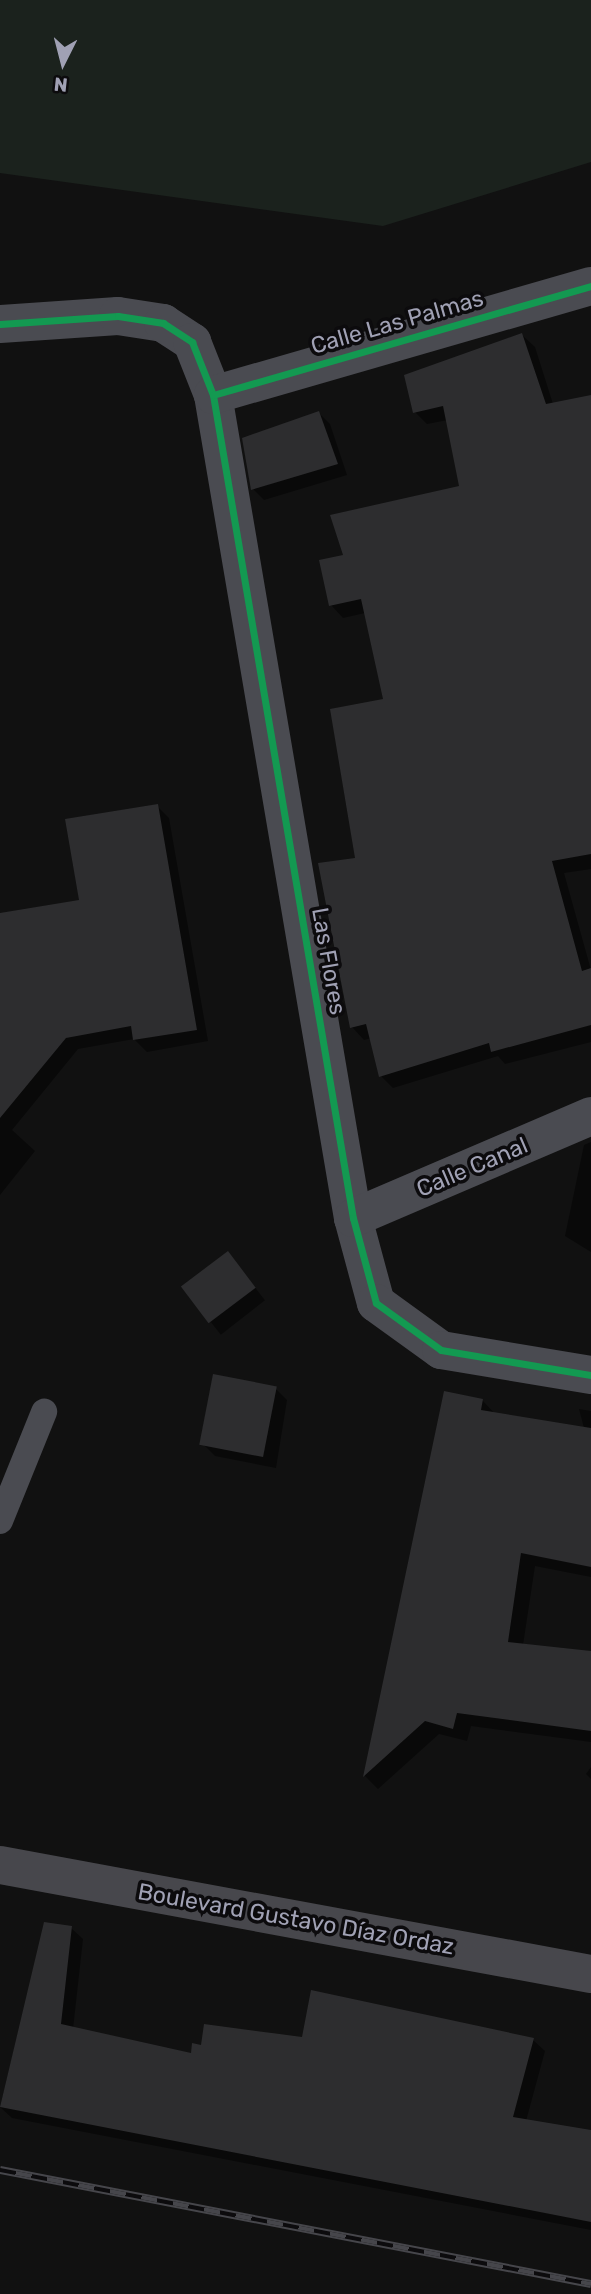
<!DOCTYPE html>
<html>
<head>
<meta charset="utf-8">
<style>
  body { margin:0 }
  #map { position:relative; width:591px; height:2294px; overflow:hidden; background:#111; font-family:Rubik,sans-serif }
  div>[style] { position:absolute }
  .green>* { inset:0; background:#1b221d }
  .shadow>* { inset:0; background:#0007; transform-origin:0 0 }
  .building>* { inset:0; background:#2d2d2f; transform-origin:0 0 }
  .lane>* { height:26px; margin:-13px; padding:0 13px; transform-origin:13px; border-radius:13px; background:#4a4b51 }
  .street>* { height:38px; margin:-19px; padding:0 19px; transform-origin:19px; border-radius:19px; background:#4a4b51 }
  .primary>* { height:38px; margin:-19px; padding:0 19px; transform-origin:19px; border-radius:19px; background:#47474c }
  .rail>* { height:8px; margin-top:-4px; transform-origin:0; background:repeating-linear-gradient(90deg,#0c0b0d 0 16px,#46464b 0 32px); box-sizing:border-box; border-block:2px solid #46464b }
  .cycleway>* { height:7px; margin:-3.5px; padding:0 3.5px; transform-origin:3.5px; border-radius:3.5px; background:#139951 }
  span { translate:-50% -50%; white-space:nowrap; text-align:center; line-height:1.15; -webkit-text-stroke:7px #0c0b0d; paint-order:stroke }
  .street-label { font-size:23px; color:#a0a1b4 }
  .north { position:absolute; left:28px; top:28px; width:70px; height:70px; -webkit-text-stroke:5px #0c0b0d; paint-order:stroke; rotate:186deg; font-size:19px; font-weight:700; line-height:28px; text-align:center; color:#a0a1b4 }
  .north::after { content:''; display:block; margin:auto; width:24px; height:32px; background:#a0a1b4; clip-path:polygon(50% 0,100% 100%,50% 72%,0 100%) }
</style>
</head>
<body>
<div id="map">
  <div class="green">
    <div style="clip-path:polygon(0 0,591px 0,591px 162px,383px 226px,0 173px)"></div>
  </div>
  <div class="shadow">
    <div style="clip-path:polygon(522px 335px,535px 347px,553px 404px,591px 397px,591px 869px,564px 873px,591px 970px,591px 1042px,505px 1064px,498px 1056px,393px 1088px,381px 1076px,372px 1038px,364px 1040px,352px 1027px,357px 859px,385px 700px,365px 613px,343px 618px,331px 605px,346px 556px,461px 488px,448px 420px,427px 424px,415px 412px)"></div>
    <div style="clip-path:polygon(319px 413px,330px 424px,347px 475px,264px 500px,253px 489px)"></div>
    <div style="clip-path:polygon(157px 806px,169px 818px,208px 1041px,147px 1052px,134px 1039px,78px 1049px,12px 1130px,35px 1151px,0 1195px,0 915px,81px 901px)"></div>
    <div style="clip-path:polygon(591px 1142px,591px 1252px,565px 1236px,584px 1145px)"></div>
    <div style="left:228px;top:1253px;width:60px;height:56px;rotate:52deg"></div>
    <div style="clip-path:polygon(276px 1389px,287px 1400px,276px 1468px,215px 1456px,204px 1445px)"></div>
    <div style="clip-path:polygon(445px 1393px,483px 1401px,496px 1415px,584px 1428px,579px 1409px,591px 1411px,591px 1577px,535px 1566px,523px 1645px,591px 1653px,591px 1742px,471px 1726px,467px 1741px,439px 1734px,378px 1789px,365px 1776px)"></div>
    <div style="clip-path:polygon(591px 1767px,591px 1779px,586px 1774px)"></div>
    <div style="clip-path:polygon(45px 1923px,71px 1928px,83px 1939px,73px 2029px,193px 2055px,202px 2047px,303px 2039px,533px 2040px,545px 2051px,526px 2121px,591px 2132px,591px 2230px,12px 2118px,0 2107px)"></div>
  </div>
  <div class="building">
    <div style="clip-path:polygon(522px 333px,546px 404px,591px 395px,591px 854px,552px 861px,582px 971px,591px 968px,591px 1025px,491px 1052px,489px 1043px,379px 1077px,366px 1024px,350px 1028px,318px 863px,355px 858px,330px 709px,383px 699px,361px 599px,329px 606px,319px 560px,343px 555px,330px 515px,459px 486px,443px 406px,413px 413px,404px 375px)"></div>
    <div style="clip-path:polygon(319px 411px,338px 464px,251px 490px,242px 438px)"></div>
    <div style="clip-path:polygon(158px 804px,197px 1030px,133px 1040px,131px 1026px,66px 1038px,0 1118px,0 913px,79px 900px,65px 819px)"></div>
    <div style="left:228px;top:1251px;width:46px;height:59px;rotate:53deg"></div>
    <div style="left:213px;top:1374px;width:65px;height:72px;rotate:11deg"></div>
    <div style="clip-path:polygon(444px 1391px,483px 1399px,481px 1410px,591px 1428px,591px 1567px,521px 1553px,508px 1642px,591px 1651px,591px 1731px,457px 1713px,453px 1729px,425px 1721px,363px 1777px)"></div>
    <div style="clip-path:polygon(44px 1922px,72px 1926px,61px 2024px,191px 2053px,192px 2043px,201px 2045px,204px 2024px,302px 2037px,311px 1990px,534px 2038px,513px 2117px,591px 2130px,591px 2222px,0 2107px)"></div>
  </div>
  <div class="lane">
    <div style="left:0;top:1521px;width:118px;rotate:-68deg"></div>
  </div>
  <div class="street">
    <div style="left:0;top:324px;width:118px;rotate:-3.9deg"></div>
    <div style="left:118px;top:316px;width:46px;rotate:8.8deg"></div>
    <div style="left:163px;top:323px;width:35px;rotate:33deg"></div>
    <div style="left:192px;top:342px;width:57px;rotate:68.4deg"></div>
    <div style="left:213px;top:395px;width:835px;rotate:80.35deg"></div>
    <div style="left:353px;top:1218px;width:88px;rotate:74.9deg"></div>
    <div style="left:376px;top:1303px;width:80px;rotate:35.9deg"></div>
    <div style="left:441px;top:1350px;width:152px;rotate:9.5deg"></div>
    <div style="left:213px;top:395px;width:393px;rotate:-16.1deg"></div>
    <div style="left:353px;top:1218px;width:259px;rotate:-23.2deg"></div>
  </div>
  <div class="primary">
    <div style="left:0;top:1865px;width:601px;rotate:10.45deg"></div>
  </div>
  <div class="rail">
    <div style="left:0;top:2170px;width:602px;rotate:10.92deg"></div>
  </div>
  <div class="cycleway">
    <div style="left:0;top:324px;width:118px;rotate:-3.9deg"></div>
    <div style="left:118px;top:316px;width:46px;rotate:8.8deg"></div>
    <div style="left:163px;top:323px;width:35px;rotate:33deg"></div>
    <div style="left:192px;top:342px;width:57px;rotate:68.4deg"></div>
    <div style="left:213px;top:395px;width:835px;rotate:80.35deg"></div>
    <div style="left:353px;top:1218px;width:88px;rotate:74.9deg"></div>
    <div style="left:376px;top:1303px;width:80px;rotate:35.9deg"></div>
    <div style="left:441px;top:1350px;width:152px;rotate:9.5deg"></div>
    <div style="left:213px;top:395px;width:393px;rotate:-16.1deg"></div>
  </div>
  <div class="street-label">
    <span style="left:397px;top:322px;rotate:-16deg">Calle Las Palmas</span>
    <span style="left:329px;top:961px;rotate:80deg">Las Flores</span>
    <span style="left:472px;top:1167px;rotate:-23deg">Calle Canal</span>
    <span style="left:296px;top:1919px;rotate:10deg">Boulevard Gustavo Díaz Ordaz</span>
  </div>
  <div class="north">N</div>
</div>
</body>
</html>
